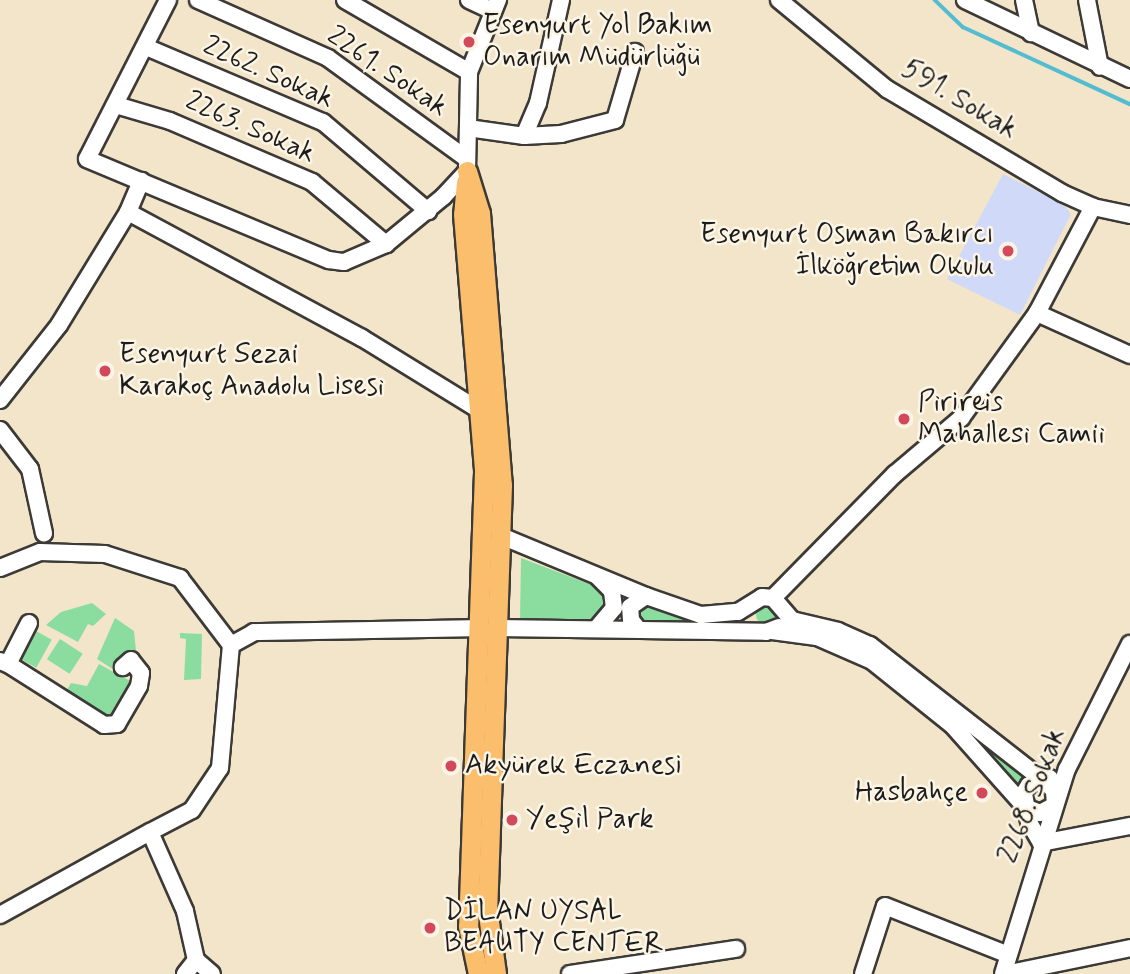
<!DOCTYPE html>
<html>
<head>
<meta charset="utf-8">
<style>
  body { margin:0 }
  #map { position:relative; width:1130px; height:974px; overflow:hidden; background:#f3e5c9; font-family:Mynerve,sans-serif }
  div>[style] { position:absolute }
  .built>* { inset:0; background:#d1d9f9 }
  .green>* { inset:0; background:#8add9e; transform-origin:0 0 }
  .round { border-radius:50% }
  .stream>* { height:3.5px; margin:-1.75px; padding:0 1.75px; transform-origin:1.75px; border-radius:1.75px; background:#53bcd0 }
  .roads { filter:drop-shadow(2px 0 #3c3a36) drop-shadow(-2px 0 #3c3a36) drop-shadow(0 2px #3c3a36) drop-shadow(0 -2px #3c3a36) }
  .minor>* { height:16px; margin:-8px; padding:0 8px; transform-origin:8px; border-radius:8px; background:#fff }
  .major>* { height:19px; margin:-9.5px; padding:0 9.5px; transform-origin:9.5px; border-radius:9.5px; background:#fabe6d }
  .dots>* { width:19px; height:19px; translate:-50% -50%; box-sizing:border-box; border:4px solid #fcf5e5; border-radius:50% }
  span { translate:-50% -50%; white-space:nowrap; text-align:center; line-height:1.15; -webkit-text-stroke:5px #fcf5e5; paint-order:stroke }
  .poi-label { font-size:28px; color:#1c1c1c }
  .left { translate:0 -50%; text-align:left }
  .right { translate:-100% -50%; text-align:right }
  .street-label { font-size:28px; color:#1c1c1c }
</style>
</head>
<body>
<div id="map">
  <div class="built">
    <div style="clip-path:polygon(1003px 174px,1063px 204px,1071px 214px,1020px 315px,947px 279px)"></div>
  </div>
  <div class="green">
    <div style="clip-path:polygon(521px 558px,597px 587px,608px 601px,607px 610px,595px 622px,520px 620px)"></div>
    <div style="clip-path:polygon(92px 603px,106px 614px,93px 626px,88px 624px,78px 642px,46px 625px,61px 612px)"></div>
    <div style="clip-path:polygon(640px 604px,693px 622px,731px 623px,744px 617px,746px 624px,641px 621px,637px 617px)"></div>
    <div class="round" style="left:756px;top:605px;width:20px;height:20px"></div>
    <div style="clip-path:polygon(115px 618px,134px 631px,136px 651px,119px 673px,97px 659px)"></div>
    <div style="left:36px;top:631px;width:18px;height:32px;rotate:29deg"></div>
    <div style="clip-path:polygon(180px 633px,202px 634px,201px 679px,184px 680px,186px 639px,180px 638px)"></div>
    <div style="left:60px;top:639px;width:27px;height:24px;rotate:33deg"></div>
    <div style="clip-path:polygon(99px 664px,132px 682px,109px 721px,67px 690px,71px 683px,87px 686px)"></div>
    <div style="clip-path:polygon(970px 730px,1028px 776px,1017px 788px,968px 733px)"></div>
  </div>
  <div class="stream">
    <div style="left:935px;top:0;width:39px;rotate:44deg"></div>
    <div style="left:963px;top:27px;width:184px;rotate:24.8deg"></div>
  </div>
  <div class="roads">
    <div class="minor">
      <div style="left:168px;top:0;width:178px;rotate:117deg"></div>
      <div style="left:87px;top:159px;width:262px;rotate:22.7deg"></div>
      <div style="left:329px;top:260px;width:15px;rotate:8deg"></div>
      <div style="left:344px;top:262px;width:46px;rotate:-23.2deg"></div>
      <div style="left:386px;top:244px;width:74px;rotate:-39.5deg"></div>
      <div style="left:443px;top:197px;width:35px;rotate:-47deg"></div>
      <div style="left:467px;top:171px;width:99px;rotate:-88.8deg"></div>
      <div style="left:469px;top:72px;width:78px;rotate:-68.1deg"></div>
      <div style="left:198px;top:0;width:142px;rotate:24deg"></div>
      <div style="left:328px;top:58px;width:172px;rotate:36deg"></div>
      <div style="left:345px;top:0;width:143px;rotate:30.1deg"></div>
      <div style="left:469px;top:0;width:26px;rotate:25deg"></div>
      <div style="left:779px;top:0;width:140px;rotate:39.5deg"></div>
      <div style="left:887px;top:89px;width:204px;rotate:30.7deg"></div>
      <div style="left:1062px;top:193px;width:34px;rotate:24deg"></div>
      <div style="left:1093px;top:207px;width:38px;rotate:12deg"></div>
      <div style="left:965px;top:0;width:183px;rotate:25.6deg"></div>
      <div style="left:1024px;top:0;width:34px;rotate:78deg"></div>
      <div style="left:1087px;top:0;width:68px;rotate:79deg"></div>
      <div style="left:146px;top:47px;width:192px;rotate:23deg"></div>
      <div style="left:323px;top:122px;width:138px;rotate:40.3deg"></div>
      <div style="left:116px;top:105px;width:56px;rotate:16.5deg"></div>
      <div style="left:170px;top:121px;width:155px;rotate:23.2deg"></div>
      <div style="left:312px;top:182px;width:97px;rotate:40deg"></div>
      <div style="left:468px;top:128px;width:57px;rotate:8.1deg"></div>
      <div style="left:524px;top:136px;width:37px;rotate:-3deg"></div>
      <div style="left:561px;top:134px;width:56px;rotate:-14.5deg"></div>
      <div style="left:615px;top:120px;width:71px;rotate:-73.6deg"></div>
      <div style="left:524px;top:136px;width:36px;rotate:-67deg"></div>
      <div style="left:538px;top:103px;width:106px;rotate:-77.4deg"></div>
      <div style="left:128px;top:212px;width:266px;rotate:28.3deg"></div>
      <div style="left:362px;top:338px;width:137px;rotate:31.6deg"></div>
      <div style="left:1037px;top:313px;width:102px;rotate:24.3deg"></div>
      <div style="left:0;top:400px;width:95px;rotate:-51.8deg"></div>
      <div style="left:59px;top:325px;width:132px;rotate:-58.6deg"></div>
      <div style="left:128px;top:212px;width:34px;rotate:-67deg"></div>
      <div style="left:0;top:430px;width:49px;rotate:52.4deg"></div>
      <div style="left:30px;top:469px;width:66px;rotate:77.7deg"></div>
      <div style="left:501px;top:536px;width:157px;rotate:22.5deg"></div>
      <div style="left:0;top:568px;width:43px;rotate:-21.8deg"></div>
      <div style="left:40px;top:552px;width:65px;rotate:1.8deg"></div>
      <div style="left:105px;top:554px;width:79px;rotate:17.7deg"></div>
      <div style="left:180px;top:578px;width:84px;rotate:52.7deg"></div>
      <div style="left:773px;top:598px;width:174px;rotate:-45.5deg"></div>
      <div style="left:895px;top:474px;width:87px;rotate:-40.3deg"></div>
      <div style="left:961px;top:418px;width:130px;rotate:-54.1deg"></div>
      <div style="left:1037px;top:313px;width:120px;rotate:-62.2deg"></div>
      <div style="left:496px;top:628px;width:270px;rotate:0.8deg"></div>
      <div style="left:766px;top:632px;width:14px;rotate:-21deg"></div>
      <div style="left:597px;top:628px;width:26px;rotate:-50deg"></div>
      <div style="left:614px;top:608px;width:17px;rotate:-97deg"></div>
      <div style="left:612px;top:591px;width:20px;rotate:-135deg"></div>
      <div style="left:638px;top:629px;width:11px;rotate:-128deg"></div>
      <div style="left:631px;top:620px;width:13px;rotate:-94deg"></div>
      <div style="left:630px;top:607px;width:19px;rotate:-35deg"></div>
      <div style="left:646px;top:596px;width:58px;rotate:19.1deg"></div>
      <div style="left:701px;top:615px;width:37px;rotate:-5deg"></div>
      <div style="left:738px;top:612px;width:28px;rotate:-32deg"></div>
      <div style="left:762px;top:597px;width:11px;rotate:5deg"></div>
      <div style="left:773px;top:598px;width:29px;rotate:49deg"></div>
      <div style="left:792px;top:620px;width:47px;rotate:13.4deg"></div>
      <div style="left:838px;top:631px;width:35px;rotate:24deg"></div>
      <div style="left:870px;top:645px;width:226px;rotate:38deg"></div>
      <div style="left:1048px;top:784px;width:9px;rotate:49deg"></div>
      <div style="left:1054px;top:791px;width:14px;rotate:86deg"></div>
      <div style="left:772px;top:631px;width:45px;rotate:7.6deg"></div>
      <div style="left:817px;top:637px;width:60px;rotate:23.6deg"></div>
      <div style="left:872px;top:661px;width:102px;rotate:38.7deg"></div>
      <div style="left:952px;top:725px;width:110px;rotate:48.3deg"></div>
      <div style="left:1025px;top:807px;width:16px;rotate:22deg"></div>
      <div style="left:1040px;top:813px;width:17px;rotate:-28deg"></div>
      <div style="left:0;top:661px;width:9px;rotate:21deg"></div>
      <div style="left:8px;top:664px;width:46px;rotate:-62.9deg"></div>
      <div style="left:8px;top:664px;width:114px;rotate:32.4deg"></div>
      <div style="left:104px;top:725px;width:13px;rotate:-4deg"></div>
      <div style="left:117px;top:724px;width:44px;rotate:-59.9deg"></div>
      <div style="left:139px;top:686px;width:13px;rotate:-81deg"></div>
      <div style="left:141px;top:673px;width:16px;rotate:-128deg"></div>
      <div style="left:131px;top:660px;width:11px;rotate:139deg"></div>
      <div style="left:1041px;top:843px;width:24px;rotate:-120deg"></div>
      <div style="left:1029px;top:822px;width:29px;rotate:-100deg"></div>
      <div style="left:1024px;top:793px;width:9px;rotate:-58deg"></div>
      <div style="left:1029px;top:785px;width:22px;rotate:-18deg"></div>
      <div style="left:1041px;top:843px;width:91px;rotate:-10.8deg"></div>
      <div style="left:0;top:915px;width:171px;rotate:-29deg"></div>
      <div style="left:196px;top:960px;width:21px;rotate:41deg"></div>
      <div style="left:185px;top:974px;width:18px;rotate:-52deg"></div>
      <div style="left:196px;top:960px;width:50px;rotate:-102.7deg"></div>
      <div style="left:185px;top:911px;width:86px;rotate:-113.9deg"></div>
      <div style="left:150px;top:832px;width:47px;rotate:-27.6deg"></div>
      <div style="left:192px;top:810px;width:50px;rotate:-56.3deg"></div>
      <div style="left:220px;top:768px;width:123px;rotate:-84.9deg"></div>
      <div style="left:231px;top:645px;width:26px;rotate:-29deg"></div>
      <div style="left:254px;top:632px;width:222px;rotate:-1deg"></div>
      <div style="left:570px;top:974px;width:168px;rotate:-8.6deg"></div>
      <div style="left:863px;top:974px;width:71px;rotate:-72.1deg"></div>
      <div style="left:885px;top:906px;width:130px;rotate:21.6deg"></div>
      <div style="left:1003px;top:974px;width:215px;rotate:-72.7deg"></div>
      <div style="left:1067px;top:769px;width:140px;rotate:-63.3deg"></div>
      <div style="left:1005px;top:974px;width:128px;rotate:-11.7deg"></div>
    </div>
    <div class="major">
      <div style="left:467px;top:171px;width:44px;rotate:72.8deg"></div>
      <div style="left:480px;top:213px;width:273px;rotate:85.4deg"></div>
      <div style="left:502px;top:485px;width:422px;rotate:92deg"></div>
      <div style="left:487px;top:907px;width:68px;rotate:82.3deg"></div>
      <div style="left:466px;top:182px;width:32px;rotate:95deg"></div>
      <div style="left:463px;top:214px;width:259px;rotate:85.3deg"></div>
      <div style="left:484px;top:472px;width:454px;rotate:92deg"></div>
      <div style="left:468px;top:926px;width:49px;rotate:78.2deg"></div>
    </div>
  </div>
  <div class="dots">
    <div style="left:469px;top:42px;background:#d1495b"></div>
    <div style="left:1008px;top:251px;background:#d1495b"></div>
    <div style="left:105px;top:371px;background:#d1495b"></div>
    <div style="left:904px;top:419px;background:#d1495b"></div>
    <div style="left:451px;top:766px;background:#d1495b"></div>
    <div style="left:982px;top:793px;background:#d1495b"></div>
    <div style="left:512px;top:820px;background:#d1495b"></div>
    <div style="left:430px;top:928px;background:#d1495b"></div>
  </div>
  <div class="poi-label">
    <span class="left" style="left:483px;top:42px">Esenyurt Yol Bakım<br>Onarım Müdürlüğü</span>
    <span class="right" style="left:994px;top:251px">Esenyurt Osman Bakırcı<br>İlköğretim Okulu</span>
    <span class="left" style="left:119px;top:371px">Esenyurt Sezai<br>Karakoç Anadolu Lisesi</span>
    <span class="left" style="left:918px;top:419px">Pirireis<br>Mahallesi Camii</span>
    <span class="left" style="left:465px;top:766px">Akyürek Eczanesi</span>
    <span class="right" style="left:968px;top:793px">Hasbahçe</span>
    <span class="left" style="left:526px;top:820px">Yeşil Park</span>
    <span class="left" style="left:444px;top:928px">DİLAN UYSAL<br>BEAUTY CENTER</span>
  </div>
  <div class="street-label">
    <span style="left:387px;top:72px;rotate:34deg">2261. Sokak</span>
    <span style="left:268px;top:73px;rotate:24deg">2262. Sokak</span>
    <span style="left:959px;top:100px;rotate:31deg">591. Sokak</span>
    <span style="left:250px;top:128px;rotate:24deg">2263. Sokak</span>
    <span style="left:1033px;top:796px;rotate:-69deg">2268. Sokak</span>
  </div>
</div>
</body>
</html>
